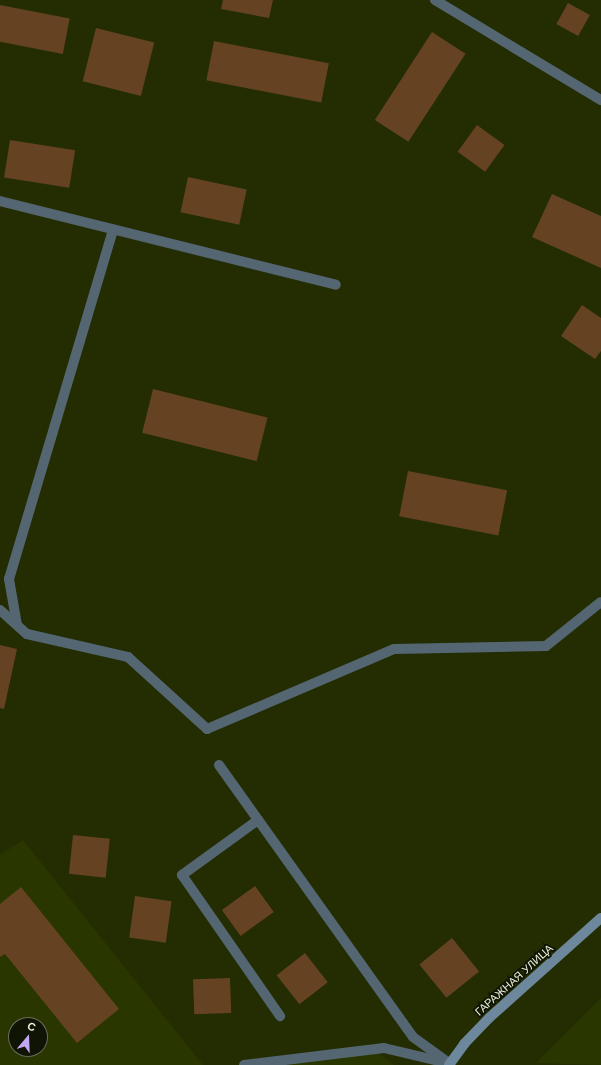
<!DOCTYPE html>
<html>
<head>
<meta charset="utf-8">
<style>
  body { margin:0 }
  #map { position:relative; width:601px; height:1065px; overflow:hidden; background:#232d01; font-family:Arial,sans-serif }
  div>[style] { position:absolute }
  .built>* { inset:0; background:#2a3600 }
  .building>* { inset:0; background:#644222; transform-origin:0 0 }
  .lane>* { height:10px; margin:-5px; padding:0 5px; transform-origin:5px; border-radius:5px; background:#556673 }
  .street>* { height:10px; margin:-5px; padding:0 5px; transform-origin:5px; border-radius:5px; background:#556673 }
  .secondary>* { height:10px; margin:-5px; padding:0 5px; transform-origin:5px; border-radius:5px; background:#6d889d }
  span { translate:-50% -50%; white-space:nowrap; text-align:center; line-height:1.15; -webkit-text-stroke:3.5px #0f1404; paint-order:stroke }
  .street-label { font-size:11px; color:#eaf2da }
  .north { position:absolute; left:8px; top:1017px; width:40px; height:40px; box-sizing:border-box; background:#0f1404; border:1px solid #676d5a; border-radius:50%; rotate:19deg; font-size:11px; font-weight:700; line-height:16px; text-align:center; color:#eaf2da }
  .north::after { content:''; display:block; margin:auto; width:14px; height:18px; background:#c4a7f1; clip-path:polygon(50% 0,100% 100%,50% 72%,0 100%) }
</style>
</head>
<body>
<div id="map">
  <div class="built">
    <div style="clip-path:polygon(evenodd,23px 840px,203px 1065px,0 1065px,0 855px,23px 840px,16px 1025px,40px 1025px,40px 1049px,16px 1049px,16px 1025px)"></div>
    <div style="clip-path:polygon(601px 998px,601px 1065px,536px 1063px)"></div>
    <div style="clip-path:polygon(375px 1051px,394px 1065px,270px 1065px)"></div>
  </div>
  <div class="building">
    <div style="clip-path:polygon(223px 0,273px 0,269px 18px,221px 9px)"></div>
    <div style="left:568px;top:3px;width:25px;height:24px;rotate:29deg"></div>
    <div style="left:0;top:5px;width:71px;height:36px;rotate:11deg"></div>
    <div style="left:96px;top:28px;width:60px;height:55px;rotate:14deg"></div>
    <div style="left:432px;top:32px;width:40px;height:105px;rotate:33deg"></div>
    <div style="left:214px;top:41px;width:117px;height:40px;rotate:11deg"></div>
    <div style="left:477px;top:125px;width:34px;height:33px;rotate:36deg"></div>
    <div style="left:10px;top:140px;width:66px;height:38px;rotate:9deg"></div>
    <div style="left:188px;top:177px;width:60px;height:36px;rotate:12deg"></div>
    <div style="clip-path:polygon(552px 194px,601px 216px,601px 268px,532px 237px)"></div>
    <div style="clip-path:polygon(582px 305px,601px 318px,601px 351px,595px 359px,561px 336px)"></div>
    <div style="left:153px;top:389px;width:118px;height:45px;rotate:14deg"></div>
    <div style="left:408px;top:471px;width:101px;height:46px;rotate:11deg"></div>
    <div style="clip-path:polygon(0 645px,17px 649px,4px 709px,0 708px)"></div>
    <div style="left:73px;top:835px;width:37px;height:39px;rotate:6deg"></div>
    <div style="left:255px;top:886px;width:32px;height:41px;rotate:54deg"></div>
    <div style="clip-path:polygon(21px 887px,119px 1009px,77px 1043px,5px 954px,0 957px,0 904px)"></div>
    <div style="left:135px;top:896px;width:37px;height:42px;rotate:8deg"></div>
    <div style="left:452px;top:938px;width:43px;height:42px;rotate:51deg"></div>
    <div style="left:305px;top:953px;width:37px;height:36px;rotate:52deg"></div>
    <div style="left:230px;top:978px;width:35px;height:37px;rotate:88deg"></div>
  </div>
  <div class="lane">
    <div style="left:219px;top:765px;width:334px;rotate:54.5deg"></div>
    <div style="left:413px;top:1037px;width:44px;rotate:35.8deg"></div>
    <div style="left:258px;top:820px;width:94px;rotate:144.1deg"></div>
    <div style="left:182px;top:875px;width:172px;rotate:55.2deg"></div>
    <div style="left:244px;top:1065px;width:141px;rotate:-6.9deg"></div>
    <div style="left:384px;top:1048px;width:61px;rotate:13.3deg"></div>
  </div>
  <div class="street">
    <div style="left:435px;top:0;width:194px;rotate:31.1deg"></div>
    <div style="left:0;top:201px;width:346px;rotate:14deg"></div>
    <div style="left:0;top:610px;width:36px;rotate:42deg"></div>
    <div style="left:27px;top:634px;width:104px;rotate:12.8deg"></div>
    <div style="left:128px;top:657px;width:107px;rotate:42.3deg"></div>
    <div style="left:207px;top:729px;width:203px;rotate:-23.2deg"></div>
    <div style="left:394px;top:649px;width:152px;rotate:-1.1deg"></div>
    <div style="left:546px;top:646px;width:70px;rotate:-38.7deg"></div>
    <div style="left:17px;top:625px;width:47px;rotate:-99.9deg"></div>
    <div style="left:9px;top:579px;width:364px;rotate:-73.4deg"></div>
  </div>
  <div class="secondary">
    <div style="left:449px;top:1065px;width:26px;rotate:-54deg"></div>
    <div style="left:464px;top:1044px;width:36px;rotate:-46deg"></div>
    <div style="left:489px;top:1018px;width:150px;rotate:-41.8deg"></div>
  </div>
  <div class="street-label">
    <span style="left:514px;top:980px;rotate:-42deg">ГАРАЖНАЯ УЛИЦА</span>
  </div>
  <div class="north">С</div>
</div>
</body>
</html>
